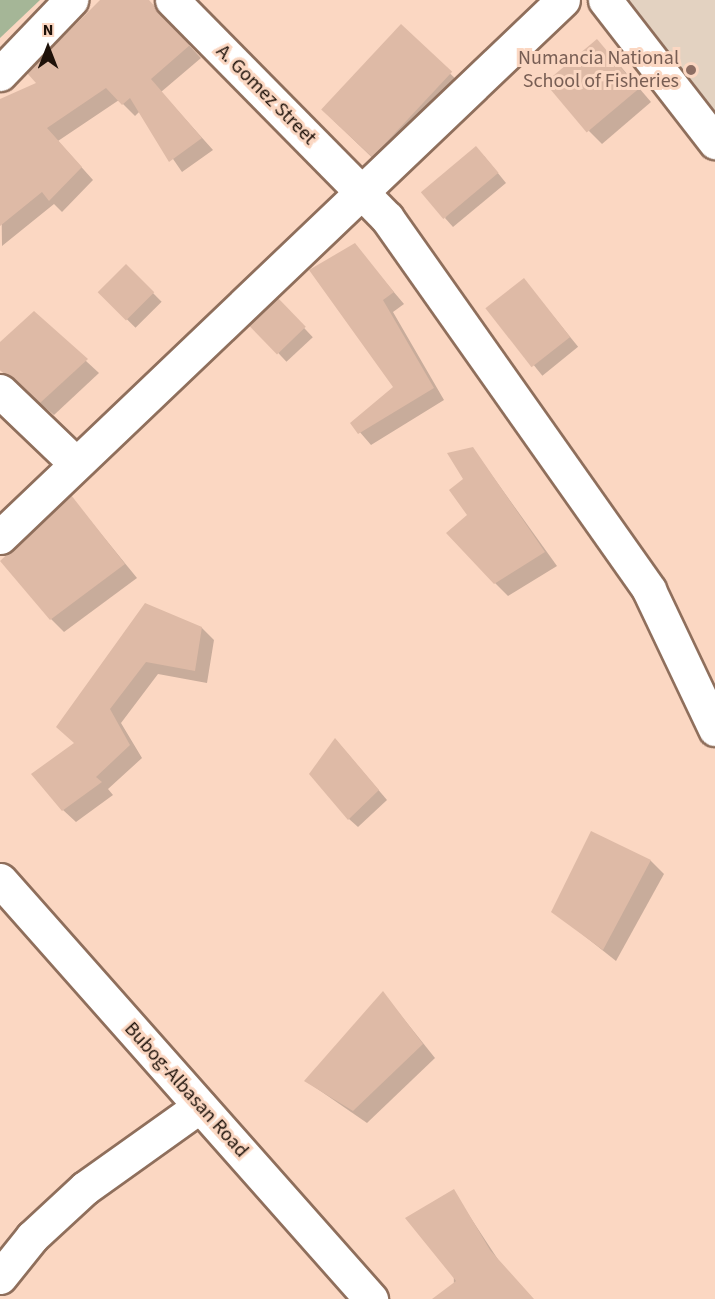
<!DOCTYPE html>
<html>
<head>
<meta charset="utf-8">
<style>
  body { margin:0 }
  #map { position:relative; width:715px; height:1299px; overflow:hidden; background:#fbd7c2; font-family:"Source Sans 3",sans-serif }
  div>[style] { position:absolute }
  .education>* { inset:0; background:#e3d2c1 }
  .green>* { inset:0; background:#a5b697 }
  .shadow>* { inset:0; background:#0003; transform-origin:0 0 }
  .building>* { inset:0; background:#debaa6; transform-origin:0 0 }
  .roads { filter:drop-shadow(2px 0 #8f6f5c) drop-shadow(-2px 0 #8f6f5c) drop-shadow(0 2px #8f6f5c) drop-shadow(0 -2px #8f6f5c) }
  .minor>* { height:33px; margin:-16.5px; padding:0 16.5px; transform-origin:16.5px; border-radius:16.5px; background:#fff }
  .dots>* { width:16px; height:16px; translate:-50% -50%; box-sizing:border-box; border:3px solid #fbd7c2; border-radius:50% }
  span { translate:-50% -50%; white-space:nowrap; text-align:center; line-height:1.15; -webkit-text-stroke:6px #fbd7c2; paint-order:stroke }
  .education-label { font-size:20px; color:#785e54 }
  .right { translate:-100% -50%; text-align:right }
  .street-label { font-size:20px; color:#1e120a }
  .north { position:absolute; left:18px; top:18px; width:60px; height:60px; -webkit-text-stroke:4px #fbd7c2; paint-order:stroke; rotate:0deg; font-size:16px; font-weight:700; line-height:24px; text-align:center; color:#1e120a }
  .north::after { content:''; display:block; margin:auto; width:21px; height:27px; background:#1e120a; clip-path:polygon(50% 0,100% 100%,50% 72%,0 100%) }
</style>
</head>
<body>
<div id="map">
  <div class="education">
    <div style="clip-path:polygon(617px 0,715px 0,715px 139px)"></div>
  </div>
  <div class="green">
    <div style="clip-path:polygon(0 0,40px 0,0 38px)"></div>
  </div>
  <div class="shadow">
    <div style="clip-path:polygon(104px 0,147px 0,201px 58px,161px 92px,213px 150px,182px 172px,140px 111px,135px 116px,119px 100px,58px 141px,93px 180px,62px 212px,54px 204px,2px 246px,0 101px,38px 84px)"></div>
    <div style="clip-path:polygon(401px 26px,464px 87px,384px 169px,334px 121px)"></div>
    <div style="clip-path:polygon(610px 54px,651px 102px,602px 144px,589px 131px)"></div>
    <div style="clip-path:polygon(484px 156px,506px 183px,453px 227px,445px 218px)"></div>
    <div style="clip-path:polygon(354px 245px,404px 304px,393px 312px,444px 400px,371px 445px,352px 423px,395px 388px)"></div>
    <div style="left:127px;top:267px;width:49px;height:37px;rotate:45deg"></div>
    <div style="left:524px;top:280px;width:86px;height:46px;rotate:51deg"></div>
    <div style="left:278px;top:300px;width:51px;height:36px;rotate:47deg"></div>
    <div style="clip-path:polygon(34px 313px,99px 373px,54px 415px,0 370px,0 344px)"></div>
    <div style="clip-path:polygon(473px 449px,557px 566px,508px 596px,495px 583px,469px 515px,465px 480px)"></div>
    <div style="clip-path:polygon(71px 497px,137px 578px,64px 632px,51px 619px)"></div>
    <div style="clip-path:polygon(145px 605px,202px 628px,214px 640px,207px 683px,158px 674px,121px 723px,142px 758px,108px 789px,113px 795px,76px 822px,63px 810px,75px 744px)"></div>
    <div style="clip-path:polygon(336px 740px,387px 800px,358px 827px,349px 819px)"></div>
    <div style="clip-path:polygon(592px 833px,651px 861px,664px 874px,616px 961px,553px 911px)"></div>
    <div style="clip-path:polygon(383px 993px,435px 1058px,367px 1123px,306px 1081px)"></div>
    <div style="clip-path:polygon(453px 1191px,499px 1261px,533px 1299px,454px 1299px)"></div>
  </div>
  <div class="building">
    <div style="clip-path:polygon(100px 0,149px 0,190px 45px,151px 79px,202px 138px,169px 162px,130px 98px,122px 105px,106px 88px,47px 128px,82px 167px,49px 201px,42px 192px,0 226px,0 99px,36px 83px,27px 73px)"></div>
    <div style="left:401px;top:24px;width:70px;height:117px;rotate:43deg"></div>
    <div style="left:597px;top:39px;width:65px;height:68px;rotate:50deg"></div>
    <div style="left:476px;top:146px;width:35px;height:72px;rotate:50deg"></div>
    <div style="clip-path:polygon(355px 243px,394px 292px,383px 300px,434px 388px,358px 434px,350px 423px,393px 387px,309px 270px)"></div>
    <div style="left:126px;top:264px;width:40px;height:40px;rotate:45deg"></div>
    <div style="left:524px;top:278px;width:75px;height:49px;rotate:52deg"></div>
    <div style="left:278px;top:298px;width:40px;height:40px;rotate:46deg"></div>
    <div style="clip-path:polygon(34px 311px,88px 359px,40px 403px,0 370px,0 342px)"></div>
    <div style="clip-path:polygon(473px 447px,545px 552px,494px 584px,446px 533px,467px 515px,449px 490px,463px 479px,447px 453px)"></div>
    <div style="clip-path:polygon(71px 495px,125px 564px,50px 620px,0 561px)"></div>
    <div style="clip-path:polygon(145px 603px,202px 627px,195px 671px,146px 662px,110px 709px,130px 745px,96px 777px,102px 782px,62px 811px,31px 774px,74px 743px,56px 727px)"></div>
    <div style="clip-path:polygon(335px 738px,379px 790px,348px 820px,309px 774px)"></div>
    <div style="clip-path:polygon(591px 831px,651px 860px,603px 950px,551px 912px)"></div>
    <div style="clip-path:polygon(383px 991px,423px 1044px,353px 1111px,304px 1081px)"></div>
    <div style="clip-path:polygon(454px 1189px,490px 1250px,534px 1299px,432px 1299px,456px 1281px,405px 1218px)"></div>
  </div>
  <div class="roads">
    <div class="minor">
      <div style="left:172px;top:0;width:306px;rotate:45.4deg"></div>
      <div style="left:387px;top:218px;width:455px;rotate:54.8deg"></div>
      <div style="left:649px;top:590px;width:154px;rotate:64.6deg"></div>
      <div style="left:605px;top:0;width:180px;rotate:52.2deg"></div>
      <div style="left:0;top:74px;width:103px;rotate:-46.2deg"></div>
      <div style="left:0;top:391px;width:105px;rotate:43.8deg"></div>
      <div style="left:0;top:537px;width:778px;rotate:-43.65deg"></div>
      <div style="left:0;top:880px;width:560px;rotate:48.48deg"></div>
      <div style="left:0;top:1277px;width:51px;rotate:-51.3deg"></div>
      <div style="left:32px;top:1237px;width:72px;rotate:-42.8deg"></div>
      <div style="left:85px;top:1188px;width:141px;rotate:-35.5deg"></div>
    </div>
  </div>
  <div class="dots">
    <div style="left:691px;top:70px;background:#8d6e63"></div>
  </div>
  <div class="education-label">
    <span class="right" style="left:679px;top:70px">Numancia National<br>School of Fisheries</span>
  </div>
  <div class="street-label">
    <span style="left:266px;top:95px;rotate:45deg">A. Gomez Street</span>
    <span style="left:186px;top:1090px;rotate:48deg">Bubog-Albasan Road</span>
  </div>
  <div class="north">N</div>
</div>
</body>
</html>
